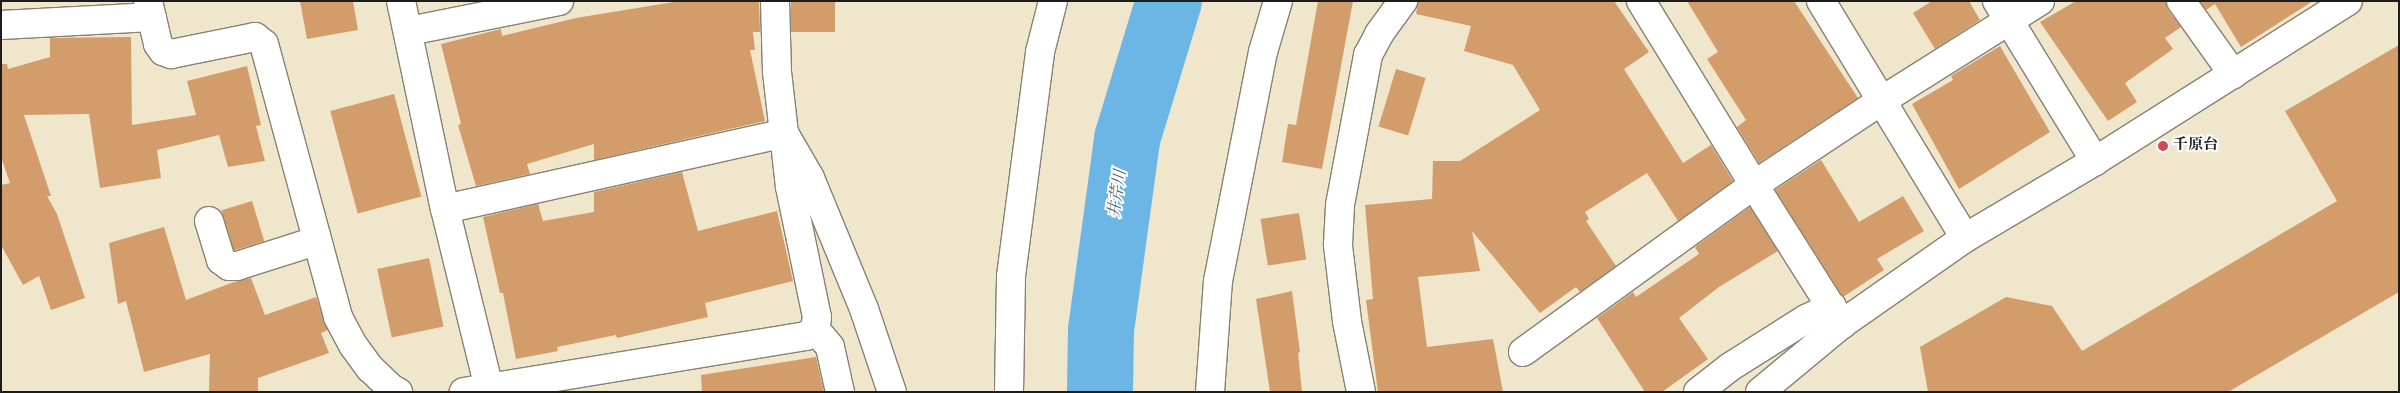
<!DOCTYPE html>
<html>
<head>
<meta charset="utf-8">
<style>
  body { margin:0 }
  #map { position:relative; width:2400px; height:393px; overflow:hidden; background:#f0e6cb; font-family:"Sorts Mill Goudy","Noto Serif JP",serif }
  div>[style] { position:absolute }
  .river>* { height:66px; margin:-33px; padding:0 33px; transform-origin:33px; border-radius:33px; background:#6bb6e4 }
  .building>* { inset:0; background:#d39d6b; transform-origin:0 0 }
  .roads { filter:drop-shadow(1px 0 #868174) drop-shadow(-1px 0 #868174) drop-shadow(0 1px #868174) drop-shadow(0 -1px #868174) }
  .minor>* { height:28px; margin:-14px; padding:0 14px; transform-origin:14px; border-radius:14px; background:#fff }
  .dots>* { width:14px; height:14px; translate:-50% -50%; box-sizing:border-box; border:2px solid #fff; border-radius:50% }
  span { translate:-50% -50%; white-space:nowrap; text-align:center; line-height:1.15; -webkit-text-stroke:4px #fff; paint-order:stroke }
  .poi-label { font-size:15px; color:#1c1c1c; font-weight:700 }
  .left { translate:0 -50%; text-align:left }
  .water-label { font-size:16px; color:#406176; font-style:italic }
  .frame { position:absolute; inset:0; border:2px solid #1c1c1c; pointer-events:none }
</style>
</head>
<body>
<div id="map">
  <div class="river">
    <div style="left:1100px;top:392px;width:62px;rotate:-89.1deg"></div>
    <div style="left:1101px;top:330px;width:193px;rotate:-82.2deg"></div>
    <div style="left:1127px;top:139px;width:144px;rotate:-73.1deg"></div>
  </div>
  <div class="building">
    <div style="clip-path:polygon(300px 1px,353px 1px,358px 30px,307px 39px)"></div>
    <div style="clip-path:polygon(680px 1px,759px 1px,760px 32px,753px 32px,755px 50px,750px 50px,765px 121px,594px 160px,594px 144px,527px 164px,530px 174px,476px 186px,458px 125px,461px 124px,441px 44px,501px 29px,502px 36px,576px 18px)"></div>
    <div style="left:791px;top:1px;width:44px;height:31px"></div>
    <div style="clip-path:polygon(1318px 1px,1353px 1px,1322px 169px,1282px 162px,1288px 124px,1296px 125px)"></div>
    <div style="clip-path:polygon(1418px 1px,1614px 1px,1649px 52px,1624px 69px,1683px 163px,1711px 145px,1733px 181px,1678px 221px,1647px 173px,1585px 212px,1589px 219px,1586px 221px,1616px 266px,1580px 292px,1576px 287px,1540px 313px,1472px 231px,1480px 271px,1418px 277px,1427px 347px,1493px 339px,1503px 392px,1378px 392px,1366px 300px,1373px 299px,1365px 205px,1432px 199px,1433px 161px,1460px 161px,1540px 110px,1513px 65px,1464px 51px,1471px 26px,1416px 14px)"></div>
    <div style="clip-path:polygon(1687px 1px,1794px 1px,1858px 98px,1759px 163px,1737px 127px,1746px 120px,1707px 59px,1718px 52px)"></div>
    <div style="clip-path:polygon(1932px 1px,1969px 1px,1980px 20px,1935px 49px,1913px 13px)"></div>
    <div style="clip-path:polygon(2076px 1px,2166px 1px,2168px 10px,2181px 27px,2165px 38px,2173px 49px,2125px 83px,2137px 102px,2108px 121px,2040px 22px)"></div>
    <div style="clip-path:polygon(2200px 1px,2313px 1px,2241px 47px,2215px 4px,2206px 10px)"></div>
    <div style="clip-path:polygon(131px 37px,132px 125px,196px 115px,187px 81px,247px 66px,261px 125px,256px 126px,265px 161px,228px 167px,219px 135px,157px 150px,161px 178px,100px 188px,89px 114px,24px 115px,51px 196px,47px 196px,57px 214px,85px 298px,51px 310px,39px 276px,23px 285px,1px 245px,1px 185px,10px 183px,1px 157px,1px 64px,7px 64px,8px 69px,50px 57px,50px 38px)"></div>
    <div style="clip-path:polygon(2399px 45px,2399px 292px,2228px 392px,1928px 392px,1920px 347px,2006px 297px,2052px 306px,2082px 351px,2337px 201px,2285px 111px)"></div>
    <div style="clip-path:polygon(2000px 46px,2050px 132px,1959px 189px,1912px 104px,1953px 80px,1951px 76px)"></div>
    <div style="left:1396px;top:69px;width:31px;height:60px;rotate:17deg"></div>
    <div style="left:394px;top:94px;width:106px;height:66px;rotate:75deg"></div>
    <div style="clip-path:polygon(1821px 160px,1859px 222px,1903px 196px,1924px 231px,1877px 259px,1884px 270px,1843px 297px,1775px 190px)"></div>
    <div style="clip-path:polygon(682px 172px,698px 231px,777px 211px,793px 281px,705px 303px,708px 317px,617px 338px,616px 335px,557px 347px,558px 351px,516px 359px,503px 293px,500px 293px,483px 217px,538px 204px,543px 221px,594px 212px,594px 192px)"></div>
    <div style="left:252px;top:201px;width:42px;height:32px;rotate:73deg"></div>
    <div style="clip-path:polygon(1750px 207px,1778px 251px,1719px 287px,1679px 318px,1708px 359px,1662px 392px,1645px 392px,1597px 318px,1633px 292px,1636px 297px,1699px 254px,1695px 247px)"></div>
    <div style="left:1299px;top:213px;width:47px;height:39px;rotate:81deg"></div>
    <div style="clip-path:polygon(164px 227px,186px 300px,234px 282px,251px 278px,265px 315px,316px 297px,328px 330px,321px 333px,329px 353px,258px 378px,258px 392px,209px 392px,210px 354px,144px 372px,126px 301px,118px 304px,109px 243px)"></div>
    <div style="left:429px;top:258px;width:70px;height:53px;rotate:78deg"></div>
    <div style="clip-path:polygon(1292px 291px,1300px 352px,1298px 353px,1302px 392px,1270px 392px,1256px 299px)"></div>
    <div style="clip-path:polygon(816px 357px,824px 392px,702px 392px,701px 375px)"></div>
  </div>
  <div class="roads">
    <div class="minor">
      <div style="left:148px;top:1px;width:44px;rotate:76.9deg"></div>
      <div style="left:158px;top:44px;width:9px;rotate:54deg"></div>
      <div style="left:163px;top:51px;width:9px;rotate:21deg"></div>
      <div style="left:171px;top:54px;width:86px;rotate:-11.4deg"></div>
      <div style="left:255px;top:37px;width:11px;rotate:38deg"></div>
      <div style="left:264px;top:44px;width:283px;rotate:74.8deg"></div>
      <div style="left:338px;top:317px;width:32px;rotate:62deg"></div>
      <div style="left:353px;top:345px;width:29px;rotate:54deg"></div>
      <div style="left:370px;top:368px;width:30px;rotate:44deg"></div>
      <div style="left:392px;top:389px;width:7px;rotate:27deg"></div>
      <div style="left:401px;top:1px;width:213px;rotate:78.1deg"></div>
      <div style="left:445px;top:209px;width:184px;rotate:76.2deg"></div>
      <div style="left:775px;top:1px;width:71px;rotate:88.4deg"></div>
      <div style="left:777px;top:72px;width:61px;rotate:83.5deg"></div>
      <div style="left:784px;top:133px;width:52px;rotate:60deg"></div>
      <div style="left:810px;top:178px;width:142px;rotate:67.6deg"></div>
      <div style="left:864px;top:309px;width:88px;rotate:71.4deg"></div>
      <div style="left:1641px;top:1px;width:216px;rotate:58.4deg"></div>
      <div style="left:1754px;top:185px;width:165px;rotate:57.7deg"></div>
      <div style="left:1821px;top:1px;width:277px;rotate:58.7deg"></div>
      <div style="left:1997px;top:1px;width:188px;rotate:58.5deg"></div>
      <div style="left:2181px;top:1px;width:90px;rotate:54.5deg"></div>
      <div style="left:1px;top:25px;width:151px;rotate:-3deg"></div>
      <div style="left:409px;top:31px;width:153px;rotate:-11.3deg"></div>
      <div style="left:445px;top:209px;width:347px;rotate:-12.6deg"></div>
      <div style="left:784px;top:133px;width:54px;rotate:83.7deg"></div>
      <div style="left:790px;top:187px;width:133px;rotate:78.3deg"></div>
      <div style="left:817px;top:317px;width:12px;rotate:99deg"></div>
      <div style="left:815px;top:329px;width:11px;rotate:142deg"></div>
      <div style="left:806px;top:336px;width:347px;rotate:170.7deg"></div>
      <div style="left:209px;top:221px;width:41px;rotate:72.9deg"></div>
      <div style="left:221px;top:260px;width:10px;rotate:37deg"></div>
      <div style="left:229px;top:266px;width:8px"></div>
      <div style="left:237px;top:266px;width:83px;rotate:-17.6deg"></div>
      <div style="left:815px;top:329px;width:23px;rotate:50deg"></div>
      <div style="left:830px;top:347px;width:46px;rotate:77.5deg"></div>
      <div style="left:1523px;top:352px;width:285px;rotate:-35.9deg"></div>
      <div style="left:1754px;top:185px;width:152px;rotate:-33.5deg"></div>
      <div style="left:1881px;top:101px;width:188px;rotate:-32.2deg"></div>
      <div style="left:1009px;top:392px;width:116px;rotate:-89deg"></div>
      <div style="left:1011px;top:276px;width:226px;rotate:-82.6deg"></div>
      <div style="left:1040px;top:52px;width:53px;rotate:-75.7deg"></div>
      <div style="left:1210px;top:392px;width:111px;rotate:-85.9deg"></div>
      <div style="left:1218px;top:281px;width:233px;rotate:-78.9deg"></div>
      <div style="left:1263px;top:52px;width:53px;rotate:-73.6deg"></div>
      <div style="left:1361px;top:392px;width:72px;rotate:-101.2deg"></div>
      <div style="left:1347px;top:321px;width:77px;rotate:-96.8deg"></div>
      <div style="left:1338px;top:245px;width:40px;rotate:-87.1deg"></div>
      <div style="left:1340px;top:205px;width:153px;rotate:-79.4deg"></div>
      <div style="left:1368px;top:55px;width:24px;rotate:-62deg"></div>
      <div style="left:1379px;top:34px;width:41px;rotate:-54deg"></div>
      <div style="left:1698px;top:392px;width:41px;rotate:-38deg"></div>
      <div style="left:1730px;top:367px;width:90px;rotate:-32.3deg"></div>
      <div style="left:1806px;top:319px;width:29px;rotate:-25deg"></div>
      <div style="left:1760px;top:392px;width:107px;rotate:-39.7deg"></div>
      <div style="left:1842px;top:324px;width:150px;rotate:-35deg"></div>
      <div style="left:1965px;top:238px;width:151px;rotate:-30.6deg"></div>
      <div style="left:2095px;top:161px;width:299px;rotate:-32.3deg"></div>
    </div>
  </div>
  <div class="dots">
    <div style="left:2163px;top:146px;background:#d1495b"></div>
  </div>
  <div class="poi-label">
    <span class="left" style="left:2173px;top:146px">千原台</span>
  </div>
  <div class="water-label">
    <span style="left:1119px;top:194px;rotate:-82deg">井芹川</span>
  </div>
  <div class="frame"></div>
</div>
</body>
</html>
